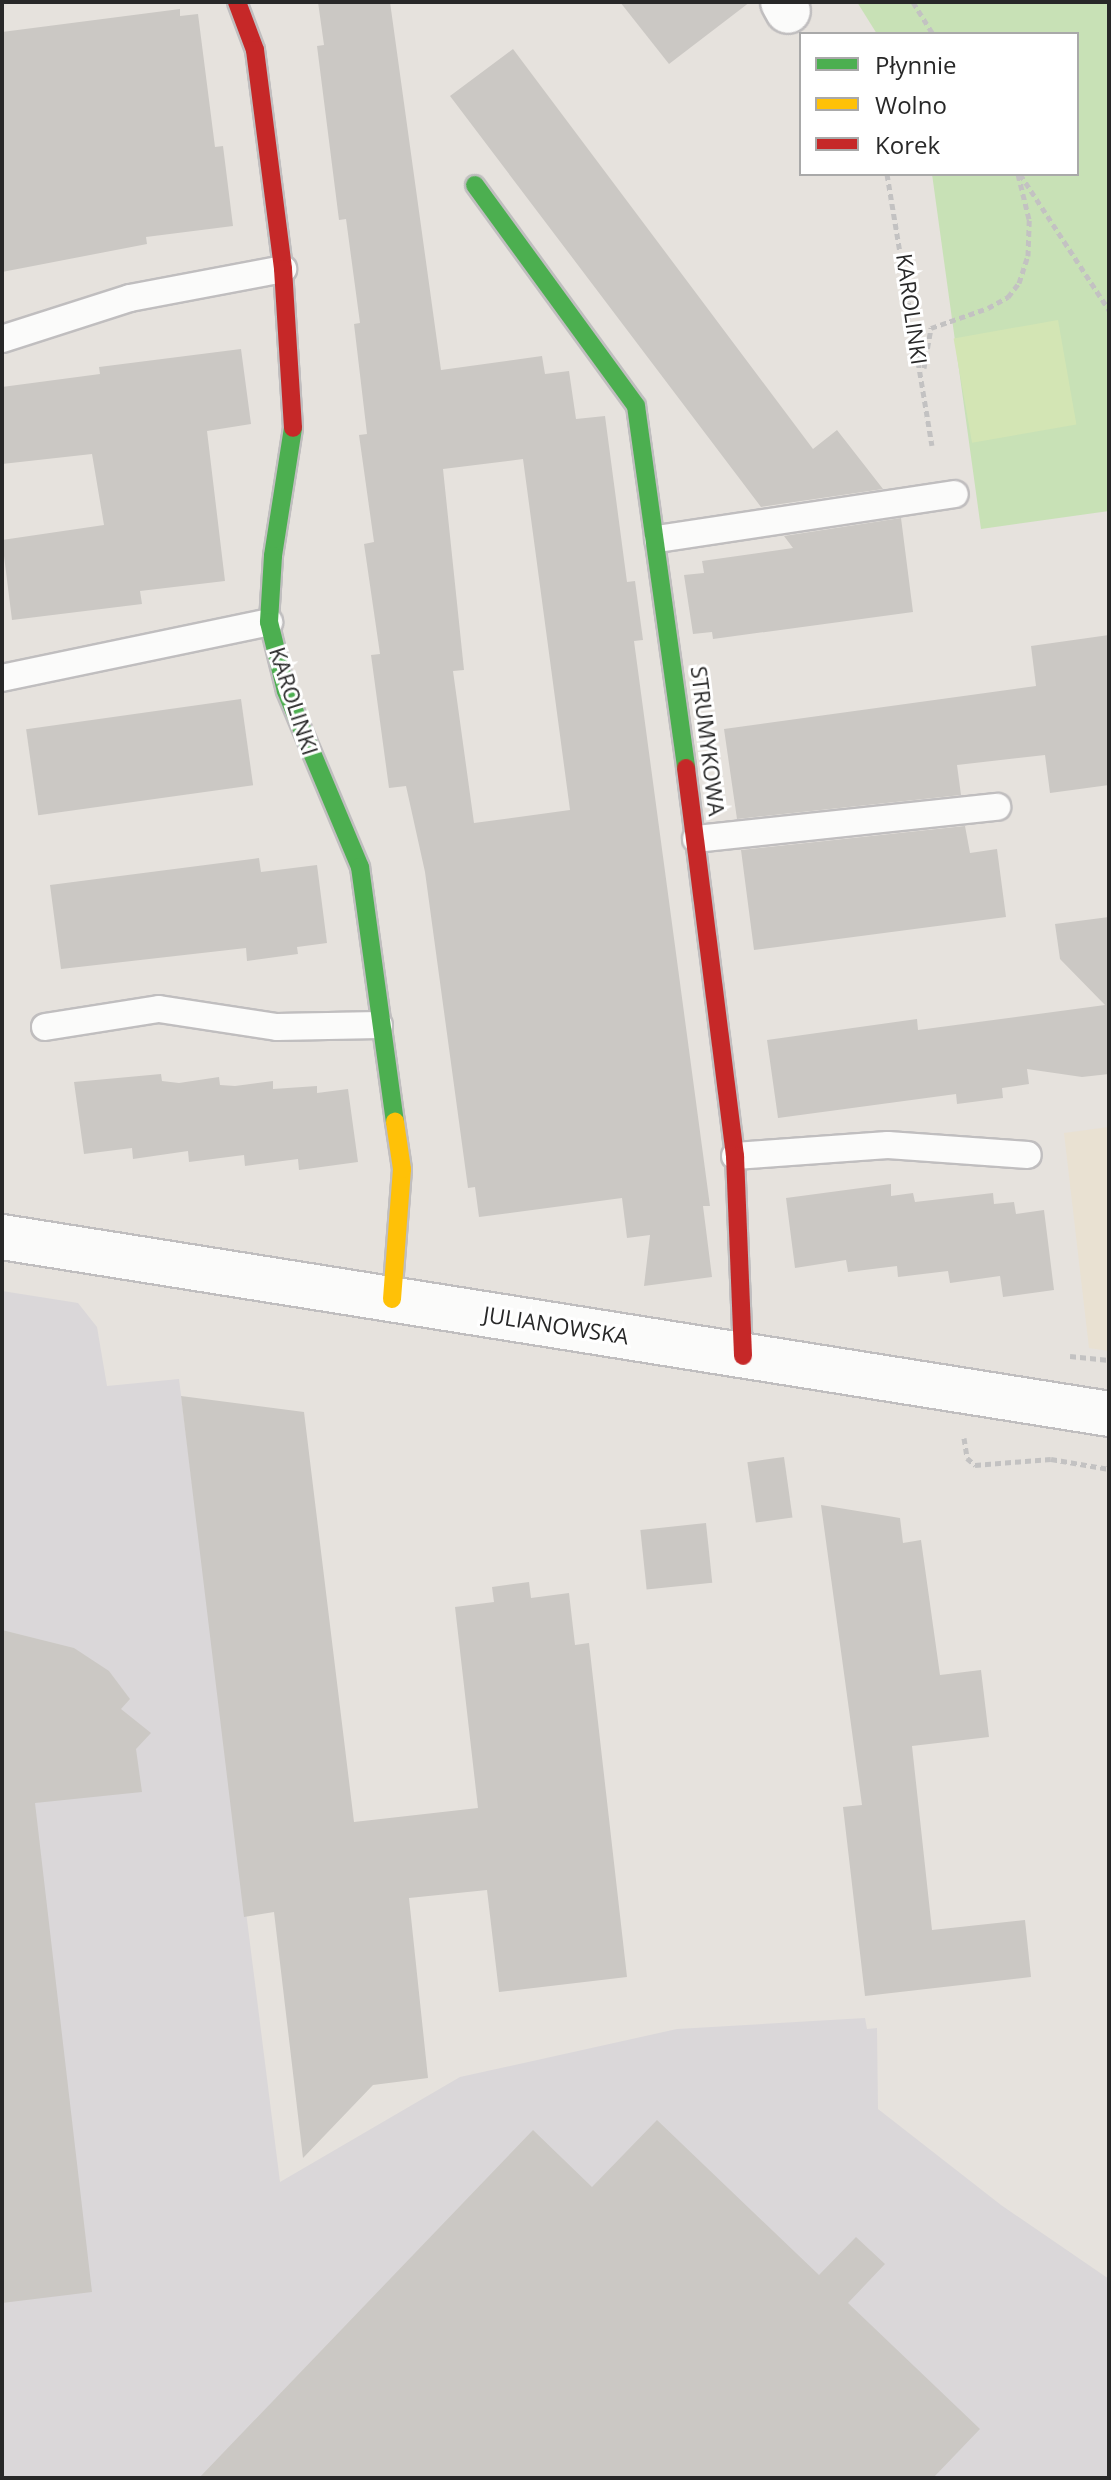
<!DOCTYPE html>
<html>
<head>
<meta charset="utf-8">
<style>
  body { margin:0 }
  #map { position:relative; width:1111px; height:2480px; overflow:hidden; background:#e6e2dd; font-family:"Open Sans",sans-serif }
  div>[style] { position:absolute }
  .industrial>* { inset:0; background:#dad7d9 }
  .education>* { inset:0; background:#e9e1d2 }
  .green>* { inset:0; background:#c8e1b6 }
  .pitch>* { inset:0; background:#d3e5b4; transform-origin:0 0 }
  .building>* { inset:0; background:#cbc8c4; transform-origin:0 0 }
  .path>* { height:5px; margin-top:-2.5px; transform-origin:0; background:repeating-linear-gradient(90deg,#c3c2c2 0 6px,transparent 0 10px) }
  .roads { filter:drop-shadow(2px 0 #c0bebf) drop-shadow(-2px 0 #c0bebf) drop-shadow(0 2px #c0bebf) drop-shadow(0 -2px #c0bebf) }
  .lane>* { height:26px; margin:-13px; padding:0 13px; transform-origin:13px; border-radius:13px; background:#fbfbfa }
  .street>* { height:44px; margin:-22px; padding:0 22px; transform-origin:22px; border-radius:22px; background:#fbfbfa }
  .fast>* { height:18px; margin:-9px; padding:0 9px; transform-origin:9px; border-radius:9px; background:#4caf50 }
  .slow>* { height:18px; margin:-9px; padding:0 9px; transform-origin:9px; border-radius:9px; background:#ffc107 }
  .jam>* { height:18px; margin:-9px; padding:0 9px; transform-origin:9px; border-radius:9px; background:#c62828 }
  span { translate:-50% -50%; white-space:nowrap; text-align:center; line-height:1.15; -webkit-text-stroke:6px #fff; paint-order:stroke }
  .street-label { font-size:22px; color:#282828 }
  .frame { position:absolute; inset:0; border:4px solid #282828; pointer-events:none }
  .legend { position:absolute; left:799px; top:32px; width:280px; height:144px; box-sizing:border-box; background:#fff; border:2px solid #a9a9a9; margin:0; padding:10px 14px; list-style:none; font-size:24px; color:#282828 }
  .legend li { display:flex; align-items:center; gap:16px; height:40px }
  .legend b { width:40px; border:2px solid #a9a9a9 }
</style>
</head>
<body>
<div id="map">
  <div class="industrial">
    <div style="clip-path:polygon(2px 1291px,78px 1303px,97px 1327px,107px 1386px,179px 1379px,280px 2182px,460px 2077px,677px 2029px,865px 2018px,867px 2029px,877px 2028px,878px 2109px,1001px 2205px,1109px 2279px,1109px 2478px,2px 2478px)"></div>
  </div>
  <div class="education">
    <div style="clip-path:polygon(1109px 1127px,1109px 1351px,1089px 1348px,1064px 1133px)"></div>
  </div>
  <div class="green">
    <div style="clip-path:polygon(857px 2px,1109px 2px,1109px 511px,981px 529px,932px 174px,1077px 174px,1077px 34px,877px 34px)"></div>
  </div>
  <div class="pitch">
    <div style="left:1058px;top:320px;width:106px;height:106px;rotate:80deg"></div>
  </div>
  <div class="building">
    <div style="clip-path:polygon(evenodd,318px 2px,390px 2px,441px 370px,542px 356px,545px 374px,569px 371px,576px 419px,605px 416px,627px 582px,635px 581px,643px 640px,634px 641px,710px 1206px,703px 1206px,712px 1277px,644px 1286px,650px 1235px,627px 1238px,622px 1198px,479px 1217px,475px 1187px,468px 1188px,425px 872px,406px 786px,389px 788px,371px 655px,380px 654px,364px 544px,374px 542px,359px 435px,367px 434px,354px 324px,360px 323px,346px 219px,339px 220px,317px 46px,324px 45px,318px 2px,523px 459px,570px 810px,474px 823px,453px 671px,464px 670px,443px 469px,523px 459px)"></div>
    <div style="clip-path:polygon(620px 2px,750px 2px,669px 64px)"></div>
    <div style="clip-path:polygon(180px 9px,180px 16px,198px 14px,215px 147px,223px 146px,233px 226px,146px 237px,147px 244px,2px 272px,2px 32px)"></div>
    <div style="clip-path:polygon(513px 49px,813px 449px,837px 430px,883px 489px,761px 507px,450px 96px)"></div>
    <div style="clip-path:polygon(241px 349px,251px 424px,207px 431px,225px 581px,140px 591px,142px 604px,12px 620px,2px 540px,104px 525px,92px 454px,2px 464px,2px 387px,100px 374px,99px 367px)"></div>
    <div style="clip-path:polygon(901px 518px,913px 612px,713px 639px,712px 632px,693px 634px,684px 575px,704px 573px,702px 561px,793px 548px,784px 536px)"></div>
    <div style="clip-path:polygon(1109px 635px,1109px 785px,1050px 793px,1045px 755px,957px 765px,961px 795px,737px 819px,724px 729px,1036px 686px,1031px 646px)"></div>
    <div style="left:241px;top:699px;width:87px;height:217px;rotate:82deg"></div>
    <div style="clip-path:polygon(965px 826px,970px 853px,997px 849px,1006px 917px,754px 950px,741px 850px)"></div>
    <div style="clip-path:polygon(259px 858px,261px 872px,317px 865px,327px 943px,297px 947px,298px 954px,247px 961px,246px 948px,61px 969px,50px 885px)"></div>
    <div style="clip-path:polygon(1109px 917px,1109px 1074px,1082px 1077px,1027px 1069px,1029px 1084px,1002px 1088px,1003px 1098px,957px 1104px,956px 1094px,778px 1118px,767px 1040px,917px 1019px,918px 1030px,1105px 1005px,1060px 959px,1055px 924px)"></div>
    <div style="clip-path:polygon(161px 1074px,162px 1081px,179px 1083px,219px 1077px,220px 1085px,235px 1086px,273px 1081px,273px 1089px,317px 1086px,317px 1093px,348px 1089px,358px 1162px,299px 1170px,298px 1159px,245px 1166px,244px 1155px,189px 1162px,188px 1151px,133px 1159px,132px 1148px,84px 1154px,74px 1082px)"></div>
    <div style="clip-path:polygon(891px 1184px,891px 1196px,913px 1193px,915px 1202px,993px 1193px,994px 1204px,1014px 1202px,1016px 1214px,1044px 1210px,1054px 1290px,1003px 1297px,1000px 1276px,950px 1283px,948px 1271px,898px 1277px,897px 1266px,848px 1272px,846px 1260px,795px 1268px,786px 1198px)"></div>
    <div style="clip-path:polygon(181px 1396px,304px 1412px,354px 1822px,478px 1808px,455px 1607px,494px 1602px,492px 1587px,529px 1582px,531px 1598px,569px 1593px,575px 1645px,589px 1643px,627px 1977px,499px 1992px,487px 1890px,409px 1898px,428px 2078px,373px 2085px,303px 2158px,274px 1912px,244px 1917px)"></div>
    <div style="left:784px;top:1457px;width:61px;height:37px;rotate:82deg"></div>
    <div style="clip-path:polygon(821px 1505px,900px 1518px,903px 1543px,921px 1540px,940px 1675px,981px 1670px,989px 1737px,912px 1746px,932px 1930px,1025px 1920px,1031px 1977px,865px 1996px,843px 1807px,862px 1805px)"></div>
    <div style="left:706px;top:1523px;width:60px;height:66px;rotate:84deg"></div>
    <div style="clip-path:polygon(2px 1630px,74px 1648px,109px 1671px,130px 1699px,121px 1709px,151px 1733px,136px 1749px,142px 1792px,35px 1803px,92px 2292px,2px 2303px)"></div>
    <div style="clip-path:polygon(657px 2120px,819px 2275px,856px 2237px,885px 2264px,848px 2303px,980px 2429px,933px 2478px,199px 2478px,533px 2130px,592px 2187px)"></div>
  </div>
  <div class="path">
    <div style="left:913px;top:2px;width:38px;rotate:58deg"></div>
    <div style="left:887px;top:174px;width:275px;rotate:80.6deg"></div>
    <div style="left:1020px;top:174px;width:163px;rotate:56.8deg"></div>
    <div style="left:924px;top:368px;width:41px;rotate:-80.1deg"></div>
    <div style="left:931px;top:328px;width:60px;rotate:-19.3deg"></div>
    <div style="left:988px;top:308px;width:23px;rotate:-29deg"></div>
    <div style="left:1008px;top:297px;width:18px;rotate:-52deg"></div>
    <div style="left:1019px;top:283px;width:28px;rotate:-72deg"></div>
    <div style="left:1028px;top:256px;width:37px;rotate:-88deg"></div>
    <div style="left:1029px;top:219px;width:46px;rotate:-103.7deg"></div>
    <div style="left:1070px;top:1356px;width:39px;rotate:6deg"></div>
    <div style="left:964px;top:1438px;width:20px;rotate:81deg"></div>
    <div style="left:967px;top:1458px;width:11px;rotate:41deg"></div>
    <div style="left:975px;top:1465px;width:76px;rotate:-4.5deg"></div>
    <div style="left:1051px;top:1459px;width:59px;rotate:9.8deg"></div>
  </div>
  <div class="roads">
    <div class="lane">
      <div style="left:2px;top:339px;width:134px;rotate:-17.8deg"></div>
      <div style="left:130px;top:298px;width:156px;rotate:-10.7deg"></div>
      <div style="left:658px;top:539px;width:300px;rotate:-8.6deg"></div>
      <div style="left:2px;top:678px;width:273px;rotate:-11.8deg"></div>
      <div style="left:696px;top:839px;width:303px;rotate:-6.1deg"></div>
      <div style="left:45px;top:1027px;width:115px;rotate:-9deg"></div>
      <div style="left:159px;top:1009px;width:119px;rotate:8.7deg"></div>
      <div style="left:277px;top:1027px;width:102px;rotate:-1.1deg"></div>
      <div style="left:735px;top:1156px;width:153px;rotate:-4.1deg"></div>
      <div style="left:888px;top:1145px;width:140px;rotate:4.1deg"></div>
    </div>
    <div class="street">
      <div style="left:783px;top:2px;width:10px;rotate:61deg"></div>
      <div style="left:2px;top:1237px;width:1121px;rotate:9.08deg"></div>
    </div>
    <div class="fast">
      <div style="left:475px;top:185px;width:273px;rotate:53.9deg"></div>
      <div style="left:636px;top:406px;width:365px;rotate:82.1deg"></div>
      <div style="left:293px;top:428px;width:130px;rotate:98.9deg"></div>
      <div style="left:273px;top:556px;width:66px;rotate:93.5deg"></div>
      <div style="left:269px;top:622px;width:71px;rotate:76.2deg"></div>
      <div style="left:286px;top:691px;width:191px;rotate:67.2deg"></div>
      <div style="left:360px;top:867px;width:257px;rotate:82.2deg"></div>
    </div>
    <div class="slow">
      <div style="left:392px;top:1299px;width:130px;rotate:-85.6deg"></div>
      <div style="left:402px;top:1169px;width:48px;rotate:-98.5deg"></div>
    </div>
    <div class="jam">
      <div style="left:237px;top:2px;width:51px;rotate:69.4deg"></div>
      <div style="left:255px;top:50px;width:221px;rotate:82.7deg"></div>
      <div style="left:283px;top:269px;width:159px;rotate:86.4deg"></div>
      <div style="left:686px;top:768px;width:391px;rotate:82.8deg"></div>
      <div style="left:735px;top:1156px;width:200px;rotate:87.7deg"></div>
    </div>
  </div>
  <div class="street-label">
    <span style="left:912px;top:309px;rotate:82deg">KAROLINKI</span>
    <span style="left:294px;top:701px;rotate:72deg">KAROLINKI</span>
    <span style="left:708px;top:741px;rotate:83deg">STRUMYKOWA</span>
    <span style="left:556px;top:1325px;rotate:9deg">JULIANOWSKA</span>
  </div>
  <div class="frame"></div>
  <ul class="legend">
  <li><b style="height:10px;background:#4caf50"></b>Płynnie</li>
  <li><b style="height:10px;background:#ffc107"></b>Wolno</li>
  <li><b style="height:10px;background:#c62828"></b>Korek</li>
  </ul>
</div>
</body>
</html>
